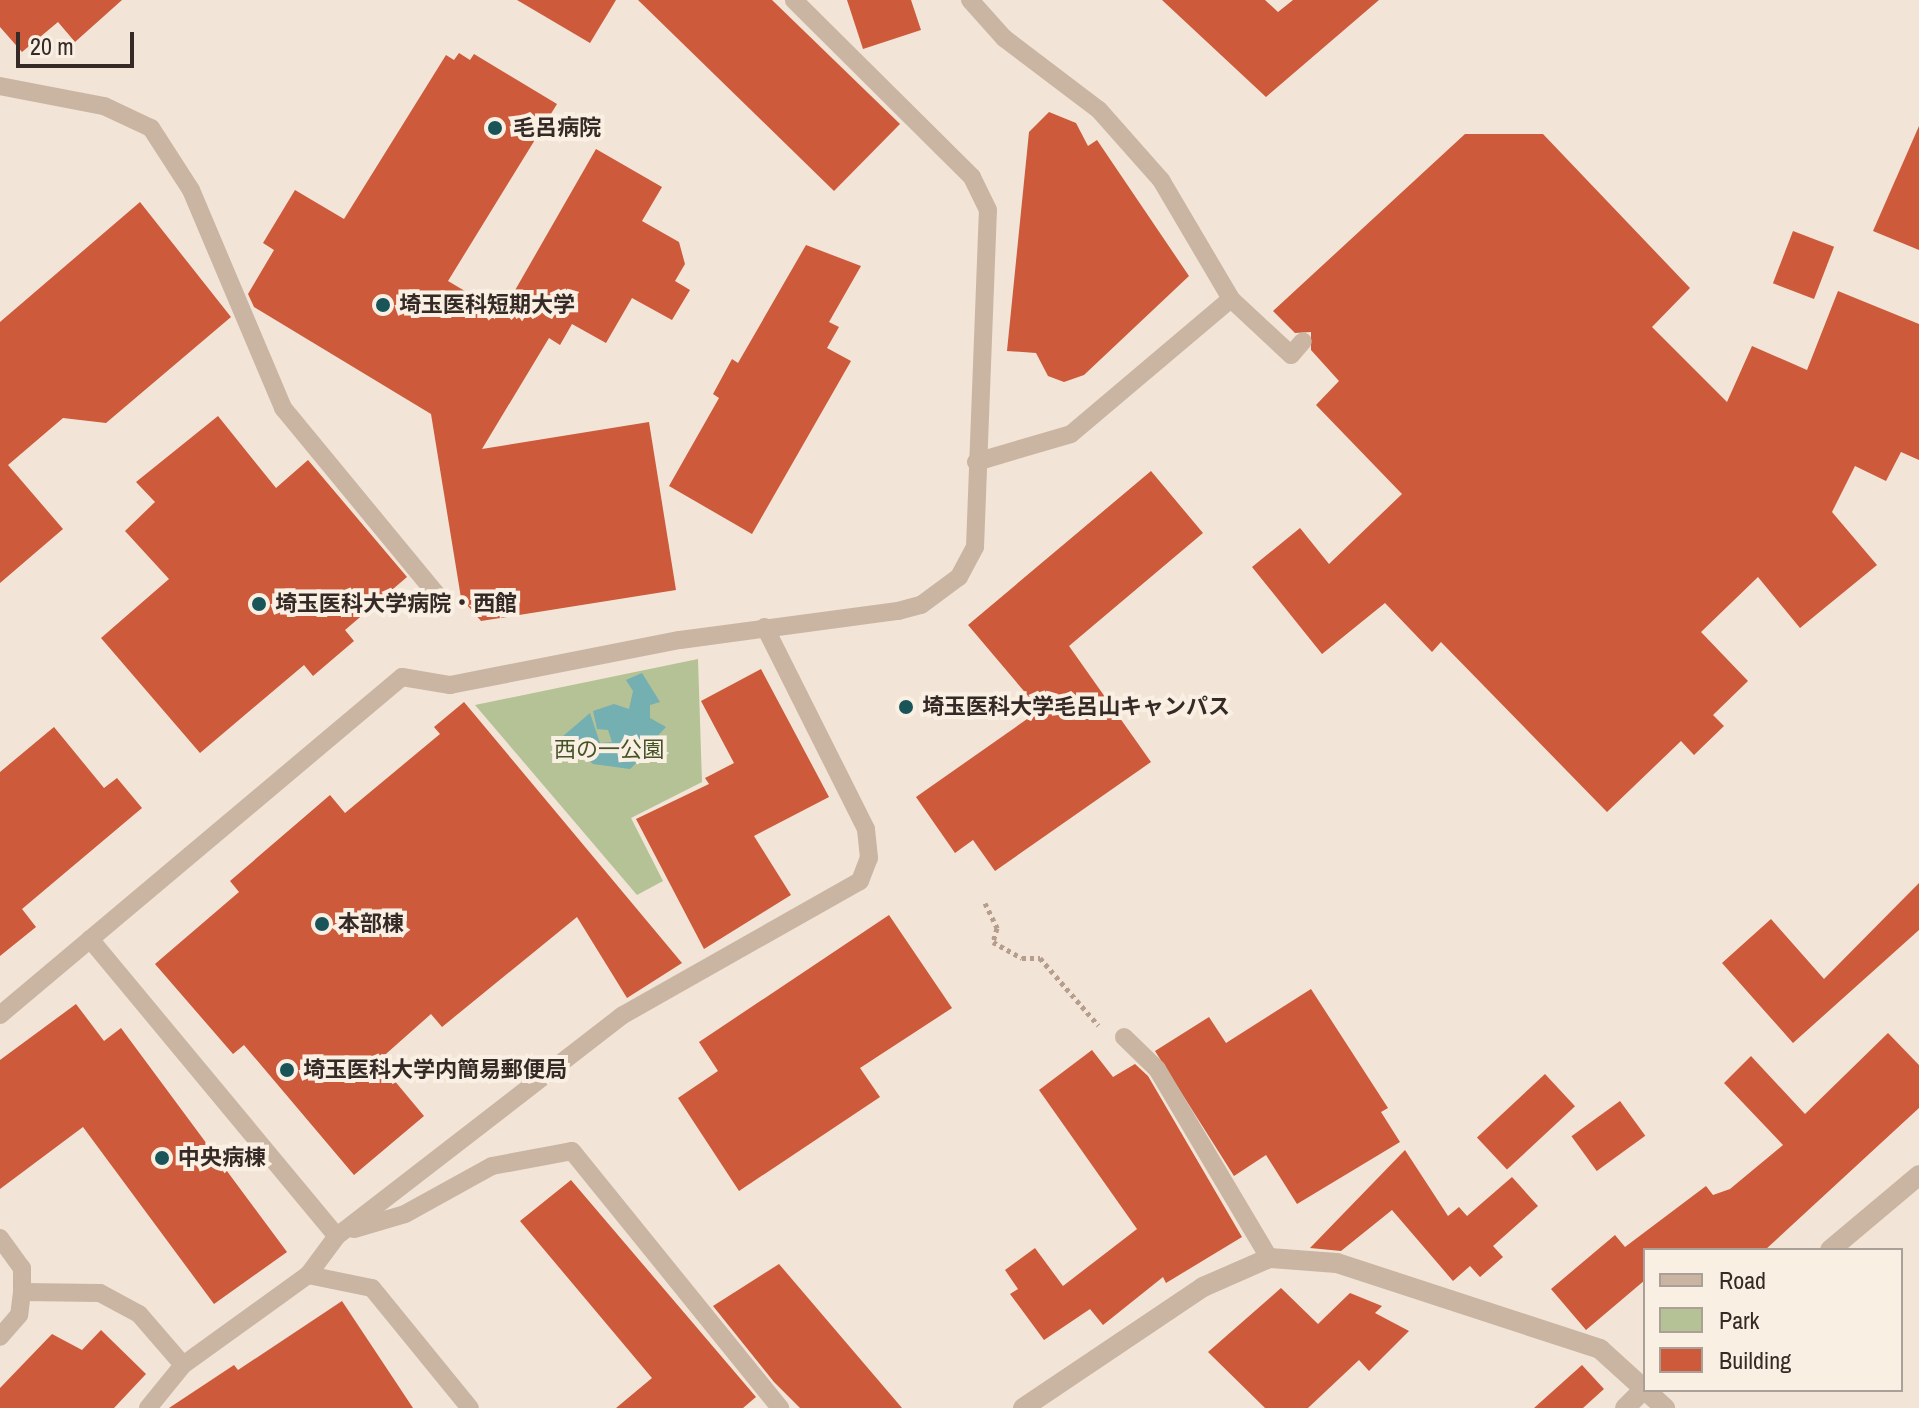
<!DOCTYPE html>
<html>
<head>
<meta charset="utf-8">
<style>
  body { margin:0 }
  #map { position:relative; width:1919px; height:1408px; overflow:hidden; background:#f2e4d6; font-family:"Archivo Narrow","Noto Sans JP",sans-serif }
  div>[style] { position:absolute }
  .green>* { inset:0; background:#b4c296 }
  .water>* { inset:0; background:#74afb1 }
  .building>* { inset:0; background:#cd5a3a; transform-origin:0 0 }
  .path>* { height:5px; margin-top:-2.5px; transform-origin:0; background:repeating-linear-gradient(90deg,#b69d8c 0 4px,transparent 0 8px) }
  .service>* { height:18px; margin:-9px; padding:0 9px; transform-origin:9px; border-radius:9px; background:#cab4a2 }
  .minor>* { height:20px; margin:-10px; padding:0 10px; transform-origin:10px; border-radius:10px; background:#cab4a2 }
  .dots>* { width:22px; height:22px; translate:-50% -50%; box-sizing:border-box; border:4px solid #faefe3; border-radius:50% }
  span { translate:-50% -50%; white-space:nowrap; text-align:center; line-height:1.15; -webkit-text-stroke:8px #faefe3; paint-order:stroke }
  .poi-label { font-size:22px; color:#352a25; font-weight:700 }
  .left { translate:0 -50%; text-align:left }
  .park-label { font-size:22px; color:#455427 }
  .legend { position:absolute; left:1643px; top:1248px; width:260px; height:144px; box-sizing:border-box; background:#faefe3; border:2px solid #aba097; margin:0; padding:10px 14px; list-style:none; font-size:24px; color:#352a25 }
  .legend li { display:flex; align-items:center; gap:16px; height:40px }
  .legend b { width:40px; border:2px solid #aba097 }
  .scale { position:absolute; left:16px; top:32px; width:118px; height:36px; box-sizing:border-box; border:4px solid #352a25; border-top:0; padding-left:10px; font-size:24px; line-height:28px; white-space:nowrap; color:#352a25; -webkit-text-stroke:6px #faefe3; paint-order:stroke }
</style>
</head>
<body>
<div id="map">
  <div class="green">
    <div style="clip-path:polygon(698px 659px,702px 782px,631px 818px,663px 881px,637px 895px,475px 705px)"></div>
  </div>
  <div class="water">
    <div style="clip-path:polygon(642px 673px,660px 702px,650px 705px,650px 718px,666px 727px,653px 741px,639px 739px,641px 758px,630px 769px,593px 764px,576px 749px,563px 762px,562px 737px,590px 713px,600px 743px,612px 742px,608px 730px,597px 729px,593px 711px,614px 704px,629px 709px,633px 691px,626px 680px)"></div>
  </div>
  <div class="building">
    <div style="clip-path:polygon(0 0,122px 0,75px 42px,58px 22px,22px 52px,0 27px)"></div>
    <div style="clip-path:polygon(517px 0,616px 0,590px 43px)"></div>
    <div style="clip-path:polygon(638px 0,772px 0,900px 124px,834px 191px)"></div>
    <div style="clip-path:polygon(847px 0,911px 0,921px 30px,863px 49px)"></div>
    <div style="clip-path:polygon(1162px 0,1265px 0,1278px 12px,1293px 0,1379px 0,1266px 97px)"></div>
    <div style="clip-path:polygon(459px 53px,470px 60px,474px 54px,557px 104px,448px 281px,502px 313px,596px 149px,662px 187px,642px 221px,679px 242px,685px 264px,675px 281px,690px 290px,672px 320px,632px 298px,606px 343px,572px 324px,560px 345px,549px 338px,482px 449px,649px 422px,676px 590px,481px 621px,461px 598px,431px 414px,254px 307px,248px 294px,274px 250px,263px 243px,295px 190px,344px 219px,446px 55px,454px 60px)"></div>
    <div style="clip-path:polygon(1049px 112px,1076px 123px,1088px 146px,1097px 140px,1189px 276px,1084px 375px,1064px 382px,1048px 376px,1036px 353px,1007px 351px,1029px 132px)"></div>
    <div style="clip-path:polygon(1919px 126px,1919px 250px,1873px 231px)"></div>
    <div style="clip-path:polygon(1465px 134px,1543px 134px,1690px 288px,1652px 327px,1727px 402px,1752px 346px,1807px 370px,1838px 291px,1919px 324px,1919px 460px,1901px 452px,1886px 481px,1855px 466px,1832px 512px,1877px 565px,1800px 628px,1758px 577px,1701px 632px,1748px 681px,1713px 715px,1724px 726px,1694px 755px,1681px 741px,1607px 812px,1441px 642px,1432px 652px,1385px 603px,1322px 654px,1252px 567px,1300px 528px,1329px 564px,1402px 494px,1316px 405px,1339px 381px,1311px 350px,1311px 332px,1295px 333px,1273px 311px)"></div>
    <div style="clip-path:polygon(140px 202px,231px 317px,106px 423px,63px 418px,8px 465px,63px 529px,0 583px,0 322px)"></div>
    <div style="left:1793px;top:231px;width:44px;height:56px;rotate:21deg"></div>
    <div style="clip-path:polygon(806px 245px,861px 266px,829px 322px,839px 327px,827px 348px,851px 361px,752px 534px,669px 486px,719px 398px,713px 394px,732px 359px,738px 363px)"></div>
    <div style="clip-path:polygon(218px 416px,276px 488px,308px 460px,407px 577px,345px 630px,354px 641px,313px 676px,304px 665px,200px 753px,101px 638px,169px 579px,125px 531px,155px 502px,136px 482px)"></div>
    <div style="clip-path:polygon(1151px 471px,1203px 533px,1069px 646px,1151px 762px,995px 871px,973px 840px,955px 853px,916px 797px,1040px 710px,968px 625px)"></div>
    <div style="clip-path:polygon(761px 669px,829px 797px,754px 836px,791px 895px,704px 949px,636px 819px,709px 784px,705px 778px,734px 763px,701px 701px)"></div>
    <div style="clip-path:polygon(464px 702px,682px 963px,627px 998px,577px 917px,442px 1027px,431px 1014px,378px 1061px,424px 1116px,354px 1175px,244px 1045px,233px 1054px,155px 964px,239px 892px,230px 881px,330px 795px,345px 813px,440px 734px,434px 727px)"></div>
    <div style="clip-path:polygon(54px 727px,104px 788px,117px 778px,142px 808px,22px 909px,36px 927px,0 956px,0 772px)"></div>
    <div style="clip-path:polygon(1919px 883px,1919px 930px,1793px 1043px,1722px 963px,1771px 919px,1824px 979px)"></div>
    <div style="clip-path:polygon(889px 915px,952px 1008px,860px 1068px,880px 1097px,739px 1191px,678px 1098px,718px 1071px,699px 1042px)"></div>
    <div style="clip-path:polygon(1311px 989px,1388px 1108px,1381px 1112px,1400px 1142px,1297px 1204px,1266px 1155px,1234px 1176px,1155px 1051px,1209px 1017px,1226px 1043px)"></div>
    <div style="clip-path:polygon(76px 1004px,104px 1041px,121px 1028px,287px 1252px,214px 1304px,83px 1127px,0 1189px,0 1060px)"></div>
    <div style="clip-path:polygon(1888px 1033px,1919px 1065px,1919px 1108px,1765px 1250px,1645px 1250px,1645px 1280px,1586px 1330px,1551px 1289px,1615px 1235px,1625px 1247px,1706px 1186px,1713px 1195px,1730px 1189px,1783px 1145px,1724px 1083px,1751px 1056px,1805px 1114px)"></div>
    <div style="clip-path:polygon(1092px 1050px,1113px 1077px,1135px 1064px,1148px 1076px,1242px 1237px,1166px 1283px,1163px 1277px,1103px 1325px,1090px 1309px,1044px 1340px,1010px 1294px,1018px 1289px,1005px 1270px,1035px 1248px,1063px 1286px,1137px 1229px,1039px 1090px)"></div>
    <div style="left:1545px;top:1074px;width:44px;height:93px;rotate:47deg"></div>
    <div style="left:1620px;top:1101px;width:43px;height:60px;rotate:54deg"></div>
    <div style="clip-path:polygon(1405px 1150px,1448px 1216px,1459px 1207px,1467px 1216px,1512px 1177px,1538px 1206px,1493px 1246px,1503px 1257px,1480px 1277px,1470px 1266px,1453px 1281px,1392px 1210px,1341px 1251px,1310px 1248px)"></div>
    <div style="clip-path:polygon(571px 1180px,756px 1397px,743px 1408px,616px 1408px,652px 1378px,520px 1221px)"></div>
    <div style="clip-path:polygon(779px 1264px,902px 1408px,800px 1408px,774px 1382px,713px 1306px)"></div>
    <div style="clip-path:polygon(1281px 1288px,1318px 1324px,1350px 1293px,1382px 1306px,1375px 1313px,1409px 1331px,1369px 1371px,1359px 1360px,1308px 1408px,1265px 1408px,1208px 1352px)"></div>
    <div style="clip-path:polygon(342px 1301px,413px 1408px,169px 1408px,234px 1365px,238px 1370px)"></div>
    <div style="clip-path:polygon(101px 1330px,146px 1374px,114px 1408px,0 1408px,0 1388px,52px 1334px,82px 1350px)"></div>
    <div style="clip-path:polygon(1582px 1365px,1604px 1389px,1583px 1408px,1534px 1408px)"></div>
  </div>
  <div class="path">
    <div style="left:985px;top:903px;width:28px;rotate:64deg"></div>
    <div style="left:997px;top:928px;width:15px;rotate:106deg"></div>
    <div style="left:993px;top:942px;width:33px;rotate:29deg"></div>
    <div style="left:1022px;top:958px;width:18px"></div>
    <div style="left:1040px;top:958px;width:89px;rotate:49.1deg"></div>
  </div>
  <div class="service">
    <div style="left:970px;top:0;width:51px;rotate:48.2deg"></div>
    <div style="left:1004px;top:38px;width:119px;rotate:37.2deg"></div>
    <div style="left:1099px;top:110px;width:94px;rotate:48.5deg"></div>
    <div style="left:1161px;top:180px;width:138px;rotate:59.5deg"></div>
    <div style="left:1231px;top:299px;width:82px;rotate:43deg"></div>
    <div style="left:1291px;top:355px;width:18px;rotate:-49deg"></div>
    <div style="left:0;top:86px;width:106px;rotate:10.9deg"></div>
    <div style="left:104px;top:106px;width:52px;rotate:25.1deg"></div>
    <div style="left:151px;top:128px;width:74px;rotate:57.2deg"></div>
    <div style="left:191px;top:190px;width:237px;rotate:67.1deg"></div>
    <div style="left:283px;top:408px;width:253px;rotate:50.5deg"></div>
    <div style="left:976px;top:462px;width:99px;rotate:-16.4deg"></div>
    <div style="left:1071px;top:434px;width:209px;rotate:-40.2deg"></div>
    <div style="left:90px;top:939px;width:386px;rotate:50.3deg"></div>
    <div style="left:0;top:1015px;width:525px;rotate:-40.06deg"></div>
    <div style="left:402px;top:677px;width:49px;rotate:9.5deg"></div>
    <div style="left:450px;top:685px;width:234px;rotate:-11.1deg"></div>
    <div style="left:680px;top:640px;width:220px;rotate:-7.6deg"></div>
    <div style="left:898px;top:611px;width:24px;rotate:-15deg"></div>
    <div style="left:921px;top:605px;width:47px;rotate:-36.4deg"></div>
    <div style="left:959px;top:577px;width:34px;rotate:-62deg"></div>
    <div style="left:975px;top:547px;width:337px;rotate:-87.8deg"></div>
    <div style="left:988px;top:210px;width:37px;rotate:-116deg"></div>
    <div style="left:972px;top:177px;width:251px;rotate:-135.2deg"></div>
    <div style="left:1124px;top:1037px;width:46px;rotate:44.1deg"></div>
    <div style="left:1157px;top:1069px;width:220px;rotate:59.3deg"></div>
    <div style="left:354px;top:1229px;width:53px;rotate:-16.4deg"></div>
    <div style="left:405px;top:1214px;width:99px;rotate:-28.9deg"></div>
    <div style="left:492px;top:1166px;width:81px;rotate:-10.6deg"></div>
    <div style="left:572px;top:1151px;width:331px;rotate:51deg"></div>
    <div style="left:0;top:1238px;width:37px;rotate:54deg"></div>
    <div style="left:22px;top:1268px;width:24px;rotate:90deg"></div>
    <div style="left:22px;top:1292px;width:23px;rotate:97deg"></div>
    <div style="left:19px;top:1315px;width:29px;rotate:131deg"></div>
    <div style="left:308px;top:1275px;width:65px;rotate:11.5deg"></div>
    <div style="left:372px;top:1288px;width:155px;rotate:50.8deg"></div>
    <div style="left:22px;top:1292px;width:78px;rotate:0.7deg"></div>
    <div style="left:100px;top:1293px;width:44px;rotate:28.3deg"></div>
    <div style="left:139px;top:1314px;width:67px;rotate:49.2deg"></div>
    <div style="left:148px;top:1408px;width:55px;rotate:-50.9deg"></div>
    <div style="left:183px;top:1365px;width:154px;rotate:-35.8deg"></div>
    <div style="left:308px;top:1275px;width:49px;rotate:-53.4deg"></div>
    <div style="left:337px;top:1236px;width:361px;rotate:-37.7deg"></div>
    <div style="left:623px;top:1015px;width:272px;rotate:-29.5deg"></div>
    <div style="left:860px;top:881px;width:25px;rotate:-69deg"></div>
    <div style="left:869px;top:858px;width:29px;rotate:-96deg"></div>
    <div style="left:866px;top:829px;width:226px;rotate:-116.6deg"></div>
  </div>
  <div class="minor">
    <div style="left:1830px;top:1250px;width:116px;rotate:-40.1deg"></div>
    <div style="left:1023px;top:1408px;width:217px;rotate:-33.9deg"></div>
    <div style="left:1203px;top:1287px;width:72px;rotate:-23.7deg"></div>
    <div style="left:1269px;top:1258px;width:68px;rotate:4.2deg"></div>
    <div style="left:1337px;top:1263px;width:277px;rotate:18.1deg"></div>
    <div style="left:1600px;top:1349px;width:88px;rotate:42.2deg"></div>
    <div style="left:1625px;top:1408px;width:28px;rotate:-45deg"></div>
  </div>
  <div class="dots">
    <div style="left:495px;top:128px;background:#195558"></div>
    <div style="left:383px;top:305px;background:#195558"></div>
    <div style="left:259px;top:604px;background:#195558"></div>
    <div style="left:906px;top:707px;background:#195558"></div>
    <div style="left:322px;top:924px;background:#195558"></div>
    <div style="left:287px;top:1070px;background:#195558"></div>
    <div style="left:162px;top:1158px;background:#195558"></div>
  </div>
  <div class="poi-label">
    <span class="left" style="left:513px;top:128px">毛呂病院</span>
    <span class="left" style="left:399px;top:305px">埼玉医科短期大学</span>
    <span class="left" style="left:275px;top:604px">埼玉医科大学病院・西館</span>
    <span class="left" style="left:922px;top:707px">埼玉医科大学毛呂山キャンパス</span>
    <span class="left" style="left:338px;top:924px">本部棟</span>
    <span class="left" style="left:303px;top:1070px">埼玉医科大学内簡易郵便局</span>
    <span class="left" style="left:178px;top:1158px">中央病棟</span>
  </div>
  <div class="park-label">
    <span style="left:609px;top:750px">西の一公園</span>
  </div>
  <ul class="legend">
  <li><b style="height:10px;background:#cab4a2"></b>Road</li>
  <li><b style="height:22px;background:#b4c296"></b>Park</li>
  <li><b style="height:22px;background:#cd5a3a"></b>Building</li>
  </ul>
  <div class="scale">20 m</div>
</div>
</body>
</html>
